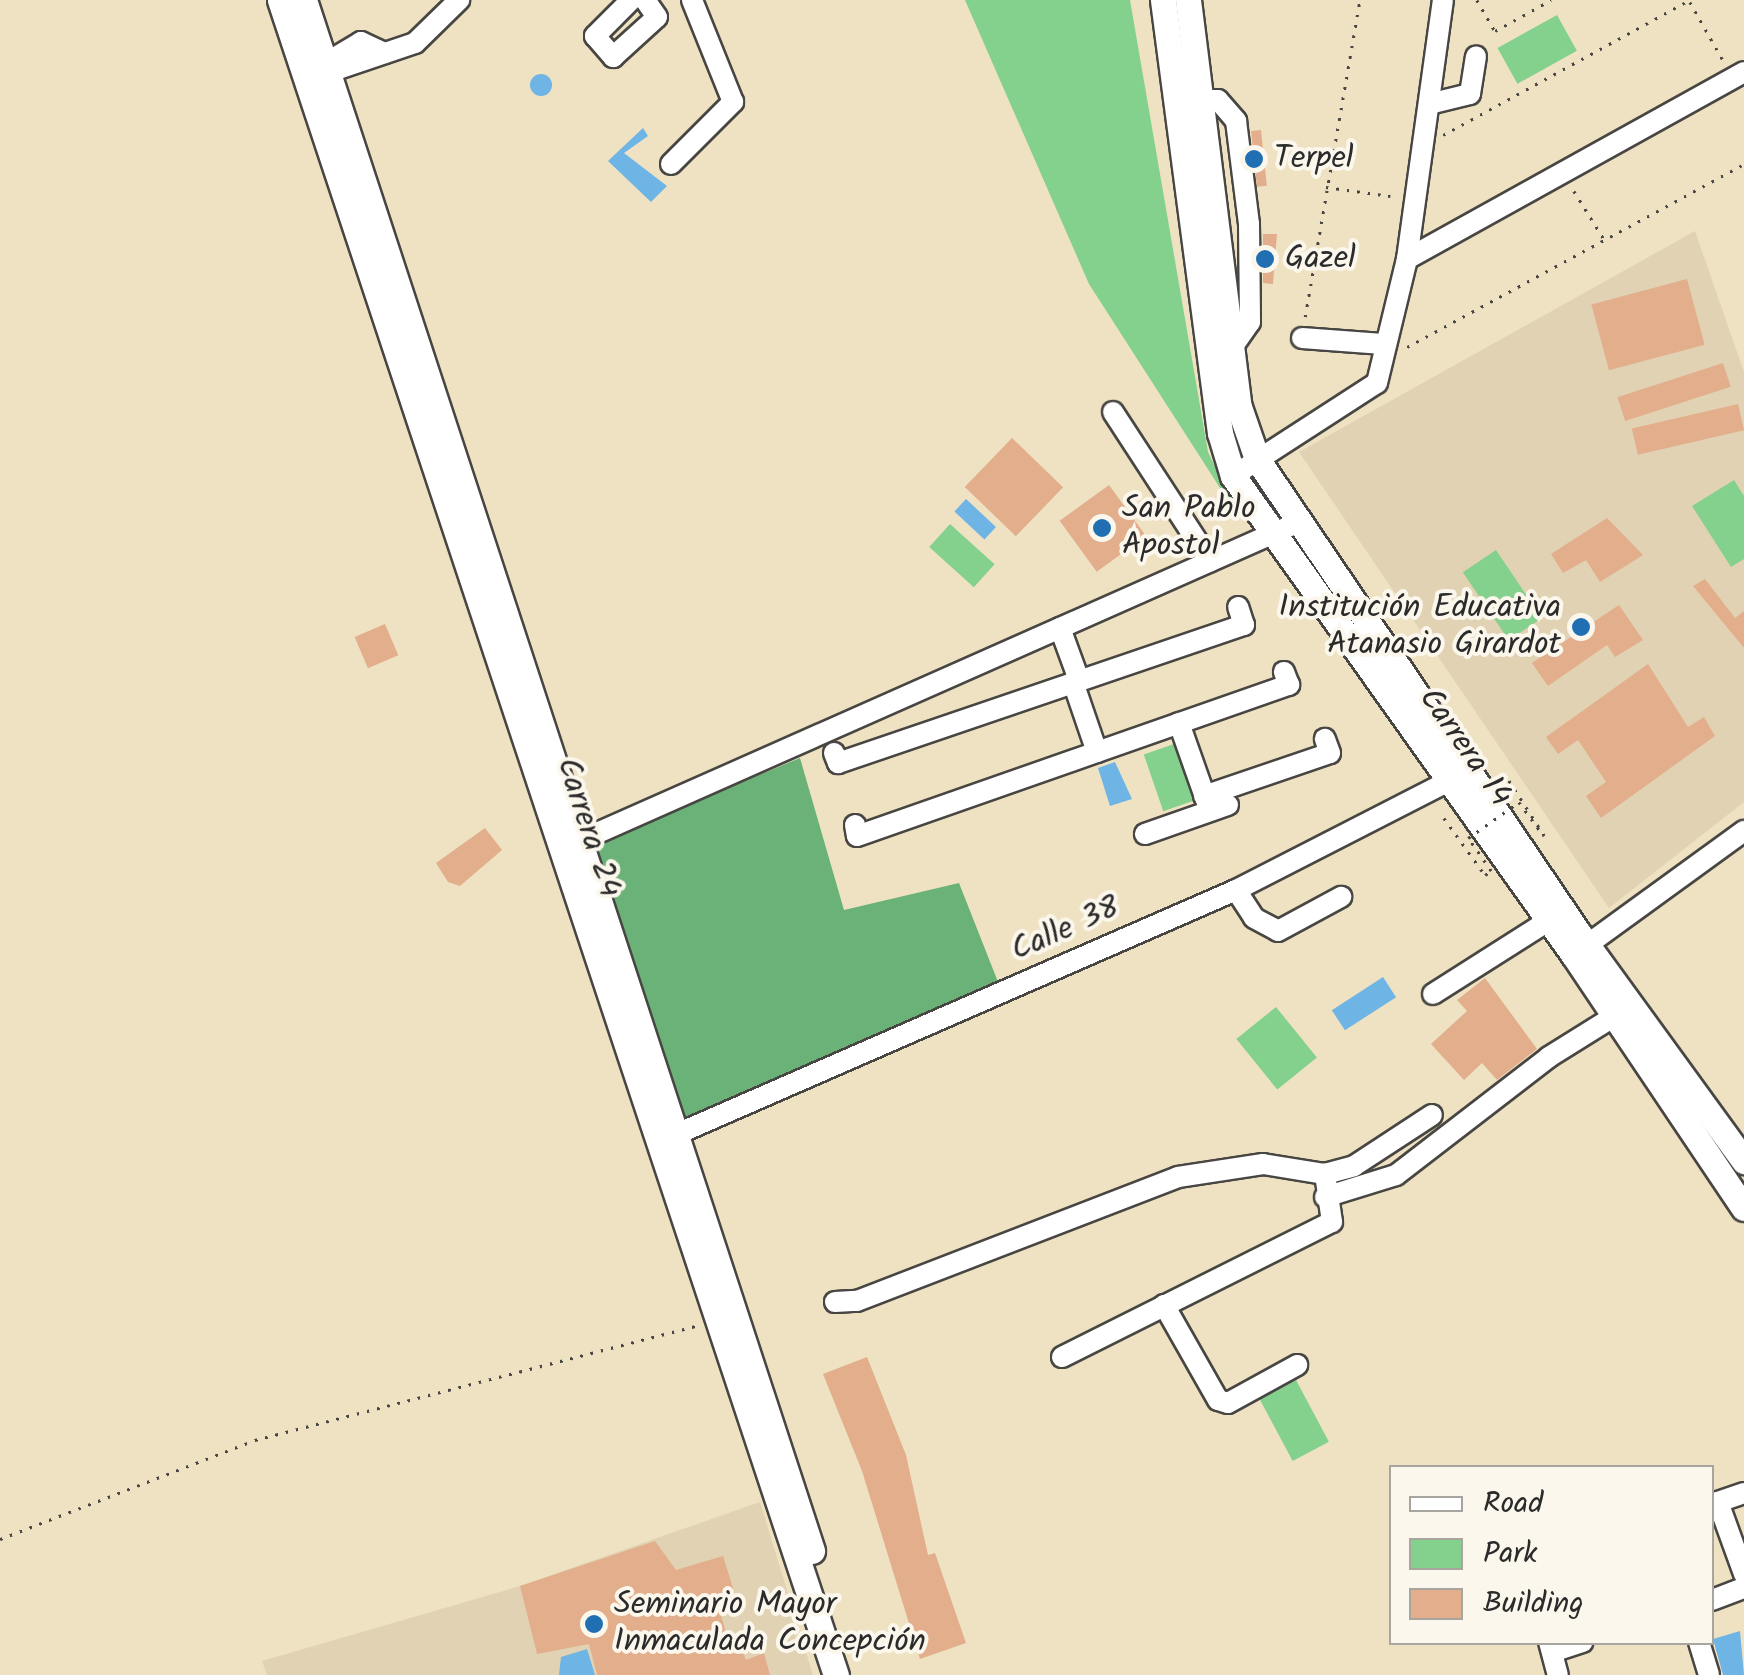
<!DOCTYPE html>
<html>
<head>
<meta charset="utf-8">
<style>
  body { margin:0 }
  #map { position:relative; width:1744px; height:1675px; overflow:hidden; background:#efe2c3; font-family:Kalam,sans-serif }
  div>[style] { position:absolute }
  .built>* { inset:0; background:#e1d2b4 }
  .green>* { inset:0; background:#84d08d; transform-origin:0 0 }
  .forest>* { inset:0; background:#6bb278 }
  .water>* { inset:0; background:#6eb4e5; transform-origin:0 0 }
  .round { border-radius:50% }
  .building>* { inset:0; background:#e2ae8c; transform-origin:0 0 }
  .path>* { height:2.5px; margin-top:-1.25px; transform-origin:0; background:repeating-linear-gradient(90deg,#484642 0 2.5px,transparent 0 10.5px) }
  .roads { filter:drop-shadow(2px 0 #484642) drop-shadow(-2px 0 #484642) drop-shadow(0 2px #484642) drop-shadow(0 -2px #484642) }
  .minor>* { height:20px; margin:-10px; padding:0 10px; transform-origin:10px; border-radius:10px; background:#fff }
  .major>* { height:25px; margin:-12.5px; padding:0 12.5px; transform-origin:12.5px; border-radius:12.5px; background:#fff }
  .path-bridge>* { height:2.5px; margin-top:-1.25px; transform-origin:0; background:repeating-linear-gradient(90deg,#484642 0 2.5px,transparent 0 10.5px) }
  .dots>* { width:28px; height:28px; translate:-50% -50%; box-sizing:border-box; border:5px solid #fbf7ec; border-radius:50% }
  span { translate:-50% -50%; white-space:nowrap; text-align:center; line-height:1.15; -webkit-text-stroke:8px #fbf7ec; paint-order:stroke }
  .poi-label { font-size:32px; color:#2b2b2b }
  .left { translate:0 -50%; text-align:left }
  .right { translate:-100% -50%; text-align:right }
  .street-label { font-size:32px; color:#2b2b2b }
  .legend { position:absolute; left:1389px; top:1465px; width:325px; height:180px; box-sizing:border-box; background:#fbf7ec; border:2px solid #a8a59f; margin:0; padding:12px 18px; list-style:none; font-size:30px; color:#2b2b2b }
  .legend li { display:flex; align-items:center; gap:20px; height:50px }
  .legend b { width:50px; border:2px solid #a8a59f }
</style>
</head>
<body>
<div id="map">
  <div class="built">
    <div style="clip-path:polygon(1695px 231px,1744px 372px,1744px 802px,1609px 908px,1299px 452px)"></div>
    <div style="clip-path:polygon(760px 1502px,813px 1675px,267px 1675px,262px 1661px,520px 1586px)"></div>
  </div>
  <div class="green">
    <div style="clip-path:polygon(965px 0,1130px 0,1208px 452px,1240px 519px,1089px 284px)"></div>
    <div style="left:1557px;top:15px;width:41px;height:68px;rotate:61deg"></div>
    <div style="clip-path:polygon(1734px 480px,1744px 496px,1744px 559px,1731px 567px,1692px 506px)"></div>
    <div style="left:950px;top:524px;width:60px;height:31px;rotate:42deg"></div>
    <div style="left:1496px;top:550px;width:82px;height:40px;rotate:56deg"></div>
    <div style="left:1174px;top:744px;width:60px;height:32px;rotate:71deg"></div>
    <div style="left:1276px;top:1007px;width:65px;height:51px;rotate:51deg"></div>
    <div style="left:1296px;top:1380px;width:70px;height:41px;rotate:62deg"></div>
  </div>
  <div class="forest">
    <div style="clip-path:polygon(800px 758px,844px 910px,959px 883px,1000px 987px,682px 1125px,587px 846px)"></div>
  </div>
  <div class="water">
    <div class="round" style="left:530px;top:74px;width:22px;height:22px"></div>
    <div style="clip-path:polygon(643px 128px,648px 136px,624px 153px,667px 186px,651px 202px,608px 161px)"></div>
    <div style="left:966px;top:499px;width:41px;height:17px;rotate:43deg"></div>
    <div style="clip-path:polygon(1115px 762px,1132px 799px,1110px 806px,1098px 768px)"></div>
    <div style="left:1383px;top:977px;width:24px;height:61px;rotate:57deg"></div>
    <div style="clip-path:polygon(1740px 1631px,1744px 1675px,1723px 1675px,1713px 1639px)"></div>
    <div style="clip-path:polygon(587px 1649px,595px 1675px,559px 1675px,561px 1657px)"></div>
  </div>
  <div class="building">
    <div style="left:1261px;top:130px;width:56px;height:10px;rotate:84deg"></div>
    <div style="clip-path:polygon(1263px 234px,1277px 234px,1273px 284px,1263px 283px)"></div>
    <div style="left:1687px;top:279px;width:68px;height:99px;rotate:75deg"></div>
    <div style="left:1723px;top:363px;width:25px;height:111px;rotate:72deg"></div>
    <div style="left:1738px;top:404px;width:27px;height:109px;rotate:77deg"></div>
    <div style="left:1012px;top:438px;width:71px;height:68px;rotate:44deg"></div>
    <div style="left:1109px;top:485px;width:63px;height:61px;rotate:54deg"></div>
    <div style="clip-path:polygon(1607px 518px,1643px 555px,1600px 582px,1586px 560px,1563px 573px,1551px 554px)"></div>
    <div style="clip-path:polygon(1705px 579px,1735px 618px,1744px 611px,1744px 648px,1693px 586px)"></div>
    <div style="clip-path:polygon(1619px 605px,1643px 640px,1615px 657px,1607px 645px,1548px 686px,1532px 663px)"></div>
    <div style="left:385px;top:624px;width:34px;height:33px;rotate:67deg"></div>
    <div style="clip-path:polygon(1648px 664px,1688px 727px,1704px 717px,1715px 736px,1601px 818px,1586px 796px,1606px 782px,1578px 740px,1558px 754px,1546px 737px)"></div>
    <div style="clip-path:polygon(485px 828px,502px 850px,460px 886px,448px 882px,436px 863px)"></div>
    <div style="clip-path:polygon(1485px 978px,1537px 1049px,1497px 1080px,1482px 1063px,1464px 1080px,1431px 1044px,1467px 1011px,1457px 1000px)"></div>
    <div style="clip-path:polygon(867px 1357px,906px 1455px,928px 1555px,935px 1553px,966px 1643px,920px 1659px,862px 1471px,823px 1374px)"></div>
    <div style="clip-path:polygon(655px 1541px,676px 1570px,723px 1556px,733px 1588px,722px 1593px,728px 1608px,720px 1613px,730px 1645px,739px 1643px,746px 1660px,764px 1653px,770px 1675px,597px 1675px,589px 1644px,537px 1654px,520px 1586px)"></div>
  </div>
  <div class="path">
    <div style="left:1477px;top:0;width:36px;rotate:60deg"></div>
    <div style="left:1495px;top:31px;width:64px;rotate:-29deg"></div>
    <div style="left:1690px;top:2px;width:67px;rotate:60.4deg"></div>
    <div style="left:1443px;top:135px;width:281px;rotate:-28.7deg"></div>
    <div style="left:1326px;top:187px;width:65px;rotate:8deg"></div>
    <div style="left:1574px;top:191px;width:57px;rotate:58deg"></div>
    <div style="left:1305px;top:317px;width:322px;rotate:-80.2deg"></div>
    <div style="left:1407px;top:347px;width:383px;rotate:-28.5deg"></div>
    <div style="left:0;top:1539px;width:274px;rotate:-21.2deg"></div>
    <div style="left:255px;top:1440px;width:455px;rotate:-14.5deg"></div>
  </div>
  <div class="roads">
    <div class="minor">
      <div style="left:631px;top:0;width:51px;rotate:135deg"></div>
      <div style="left:595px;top:36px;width:28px;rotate:49deg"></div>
      <div style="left:613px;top:57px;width:59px;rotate:-42.3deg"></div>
      <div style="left:657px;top:17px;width:21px;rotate:-125deg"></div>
      <div style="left:324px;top:64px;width:17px;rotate:13deg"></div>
      <div style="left:341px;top:68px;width:78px;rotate:-18.7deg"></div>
      <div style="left:415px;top:43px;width:62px;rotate:-44.3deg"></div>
      <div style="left:324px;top:64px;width:43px;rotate:-30.7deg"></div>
      <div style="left:361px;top:42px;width:26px;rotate:25deg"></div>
      <div style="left:1190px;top:100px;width:28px"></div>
      <div style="left:1218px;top:100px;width:28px;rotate:49deg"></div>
      <div style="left:1236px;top:121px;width:104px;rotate:82.8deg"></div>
      <div style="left:1249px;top:224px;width:98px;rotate:89.4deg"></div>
      <div style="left:1250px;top:322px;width:33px;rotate:125deg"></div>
      <div style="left:1429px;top:104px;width:42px;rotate:-13.7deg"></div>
      <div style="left:1470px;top:94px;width:38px;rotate:-81deg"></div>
      <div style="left:671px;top:164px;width:88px;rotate:-45deg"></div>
      <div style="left:733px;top:102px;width:110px;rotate:-111.9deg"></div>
      <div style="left:1407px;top:259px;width:385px;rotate:-29deg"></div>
      <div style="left:1302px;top:338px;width:81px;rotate:4.2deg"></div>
      <div style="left:1113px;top:412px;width:178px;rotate:56.9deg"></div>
      <div style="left:1233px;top:476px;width:171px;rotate:-32.9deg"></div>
      <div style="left:1377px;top:383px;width:128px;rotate:-76.4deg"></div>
      <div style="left:1407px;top:259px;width:261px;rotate:-82.1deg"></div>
      <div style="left:1060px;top:628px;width:55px;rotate:69.9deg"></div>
      <div style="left:1073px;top:682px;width:74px;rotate:71.1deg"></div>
      <div style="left:1179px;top:723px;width:93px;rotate:70.6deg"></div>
      <div style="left:834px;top:753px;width:11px;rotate:68deg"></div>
      <div style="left:838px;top:763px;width:429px;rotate:-18.8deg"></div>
      <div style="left:1244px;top:625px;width:19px;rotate:-108deg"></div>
      <div style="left:1204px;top:796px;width:133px;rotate:-18.8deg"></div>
      <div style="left:1330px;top:753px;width:15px;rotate:-110deg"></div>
      <div style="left:855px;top:825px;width:11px;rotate:80deg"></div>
      <div style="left:857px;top:836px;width:458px;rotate:-19.3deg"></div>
      <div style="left:1289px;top:685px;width:14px;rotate:-111deg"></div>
      <div style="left:1145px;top:834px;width:88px;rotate:-19.3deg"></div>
      <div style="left:577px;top:842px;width:790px;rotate:-23.9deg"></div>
      <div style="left:1236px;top:890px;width:33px;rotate:57deg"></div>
      <div style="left:1254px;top:918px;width:27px;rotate:28deg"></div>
      <div style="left:1278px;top:931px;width:72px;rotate:-28.4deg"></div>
      <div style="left:1576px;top:953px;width:208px;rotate:-36deg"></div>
      <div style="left:1433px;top:994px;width:149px;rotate:-32.4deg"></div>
      <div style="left:677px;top:1134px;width:610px;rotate:-23.58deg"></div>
      <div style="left:1236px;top:890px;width:253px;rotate:-27.1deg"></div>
      <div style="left:1325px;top:1197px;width:74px;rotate:-17.2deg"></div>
      <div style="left:1396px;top:1175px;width:193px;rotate:-37.6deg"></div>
      <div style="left:1549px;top:1057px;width:75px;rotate:-32deg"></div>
      <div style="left:835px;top:1302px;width:22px;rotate:-3deg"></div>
      <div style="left:857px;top:1301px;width:344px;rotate:-21.1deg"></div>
      <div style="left:1178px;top:1177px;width:86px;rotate:-8.7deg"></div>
      <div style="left:1263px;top:1164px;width:63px;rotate:9.2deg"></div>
      <div style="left:1325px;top:1174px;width:30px;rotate:-15deg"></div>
      <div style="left:1354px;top:1166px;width:93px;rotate:-33.2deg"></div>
      <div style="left:1164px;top:1305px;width:109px;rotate:60.4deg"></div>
      <div style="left:1218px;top:1400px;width:10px;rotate:17deg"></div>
      <div style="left:1228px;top:1403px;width:79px;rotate:-28.8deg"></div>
      <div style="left:1062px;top:1357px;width:302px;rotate:-26.6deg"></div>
      <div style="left:1332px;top:1222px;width:49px;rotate:-98.3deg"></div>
      <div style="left:1718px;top:1502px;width:77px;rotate:70.1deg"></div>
      <div style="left:1712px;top:1504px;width:34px;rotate:-19deg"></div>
      <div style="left:1712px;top:1600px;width:34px;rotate:-21deg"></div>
      <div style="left:1549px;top:1642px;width:34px;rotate:75deg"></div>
      <div style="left:1699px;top:1642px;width:34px;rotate:73deg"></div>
      <div style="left:1552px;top:1652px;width:32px;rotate:-18deg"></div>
    </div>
    <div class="major">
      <div style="left:280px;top:0;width:1765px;rotate:71.64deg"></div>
      <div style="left:304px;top:0;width:1632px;rotate:71.86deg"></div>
      <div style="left:1163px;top:0;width:437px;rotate:82.5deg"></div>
      <div style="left:1220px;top:433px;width:45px;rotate:73.2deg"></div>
      <div style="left:1233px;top:476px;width:587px;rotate:54.58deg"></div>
      <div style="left:1573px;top:954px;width:306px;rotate:56.1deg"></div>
      <div style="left:1188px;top:0;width:410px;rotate:82.9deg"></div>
      <div style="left:1239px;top:407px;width:55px;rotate:70.9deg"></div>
      <div style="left:1257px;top:459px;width:574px;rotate:55.87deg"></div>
      <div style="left:1579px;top:934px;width:281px;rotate:54deg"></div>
    </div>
  </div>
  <div class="path-bridge">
    <div style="left:1444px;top:818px;width:70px;rotate:54.3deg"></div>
    <div style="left:1485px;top:875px;width:7px;rotate:-34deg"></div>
    <div style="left:1491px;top:871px;width:40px;rotate:-124.9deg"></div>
    <div style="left:1468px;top:838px;width:62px;rotate:-35.2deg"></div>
    <div style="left:1519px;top:802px;width:42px;rotate:53.7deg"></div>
    <div style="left:1544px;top:836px;width:72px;rotate:-122.6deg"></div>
  </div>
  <div class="dots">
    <div style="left:1254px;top:159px;background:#1f6fb2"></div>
    <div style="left:1265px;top:259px;background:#1f6fb2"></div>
    <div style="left:1102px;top:528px;background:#1f6fb2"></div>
    <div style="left:1581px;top:627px;background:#1f6fb2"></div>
    <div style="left:594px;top:1624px;background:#1f6fb2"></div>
  </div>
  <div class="poi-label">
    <span class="left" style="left:1274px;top:159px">Terpel</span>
    <span class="left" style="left:1285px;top:259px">Gazel</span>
    <span class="left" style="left:1122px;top:528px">San Pablo<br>Apostol</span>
    <span class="right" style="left:1561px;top:627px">Institución Educativa<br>Atanasio Girardot</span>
    <span class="left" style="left:614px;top:1624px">Seminario Mayor<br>Inmaculada Concepción</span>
  </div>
  <div class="street-label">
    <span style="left:1464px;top:748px;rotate:55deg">Carrera 14</span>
    <span style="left:587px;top:828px;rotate:72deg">Carrera 24</span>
    <span style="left:1066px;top:930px;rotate:-24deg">Calle 38</span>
  </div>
  <ul class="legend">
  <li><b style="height:12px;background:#fff"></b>Road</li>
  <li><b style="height:28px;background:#84d08d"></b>Park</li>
  <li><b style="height:28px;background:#e2ae8c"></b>Building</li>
  </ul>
</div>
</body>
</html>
